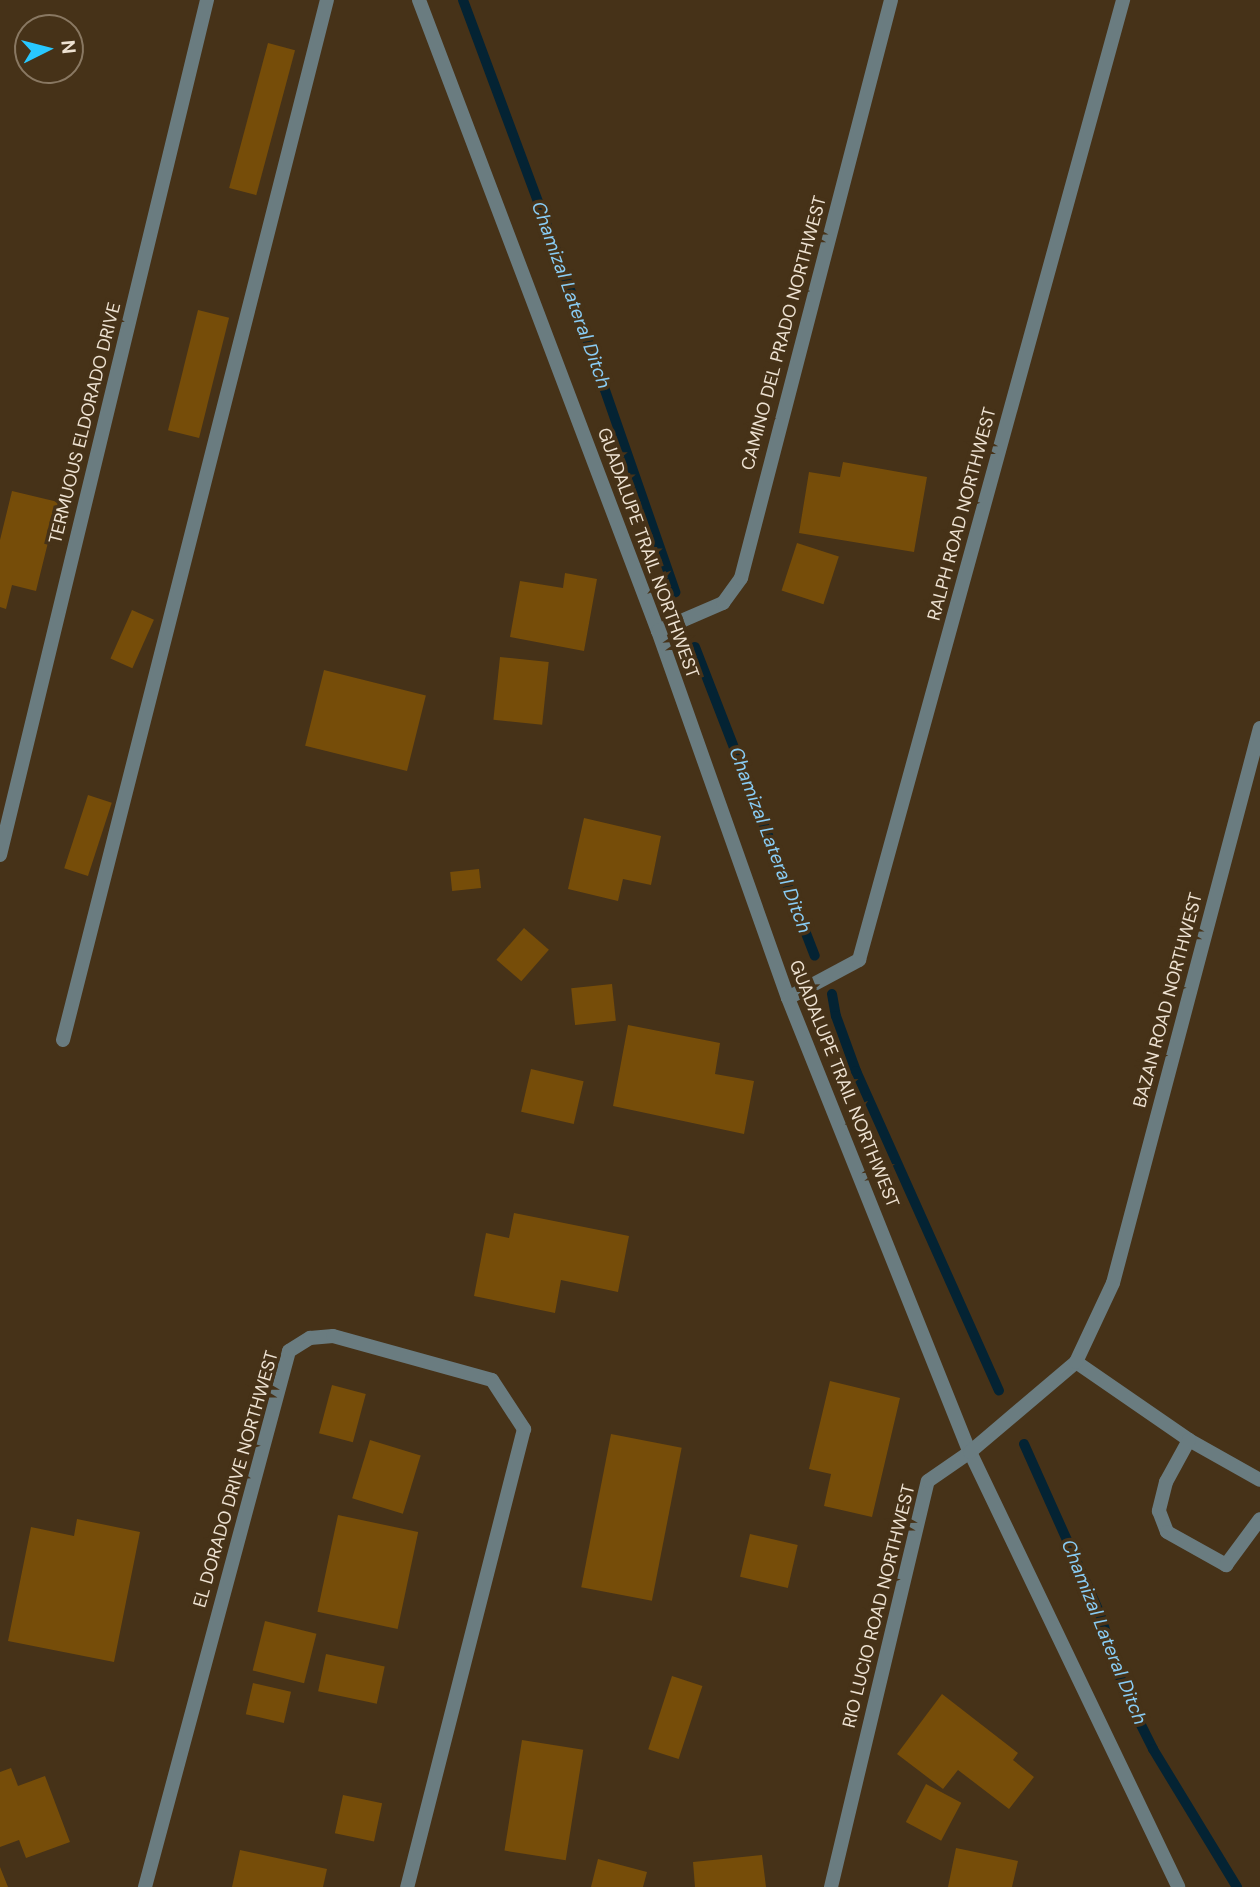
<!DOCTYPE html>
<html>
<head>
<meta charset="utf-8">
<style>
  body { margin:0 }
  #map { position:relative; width:1260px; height:1887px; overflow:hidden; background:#463218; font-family:"DM Sans",sans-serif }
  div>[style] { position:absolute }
  .stream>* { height:10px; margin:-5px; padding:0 5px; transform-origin:5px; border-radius:5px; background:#042333 }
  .building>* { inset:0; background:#764d09; transform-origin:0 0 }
  .service>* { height:14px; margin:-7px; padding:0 7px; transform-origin:7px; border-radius:7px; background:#6a7c80 }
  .minor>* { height:14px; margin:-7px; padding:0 7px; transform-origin:7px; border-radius:7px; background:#6a7c80 }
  span { translate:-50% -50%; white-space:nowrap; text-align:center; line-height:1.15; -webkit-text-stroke:7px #463218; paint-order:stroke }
  .street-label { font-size:18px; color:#eee2d2 }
  .water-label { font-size:19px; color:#89ccf4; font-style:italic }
  .north { position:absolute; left:14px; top:14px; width:70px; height:70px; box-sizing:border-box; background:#463218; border:2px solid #897862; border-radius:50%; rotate:84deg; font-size:19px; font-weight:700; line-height:28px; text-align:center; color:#eee2d2 }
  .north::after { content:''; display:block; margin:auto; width:24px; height:32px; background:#28c8ff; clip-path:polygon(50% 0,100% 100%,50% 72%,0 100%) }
</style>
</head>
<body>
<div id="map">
  <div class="stream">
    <div style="left:463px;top:0;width:275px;rotate:69.6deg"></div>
    <div style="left:559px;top:258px;width:354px;rotate:70.8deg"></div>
    <div style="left:695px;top:647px;width:331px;rotate:68.8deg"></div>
    <div style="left:832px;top:994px;width:22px;rotate:80deg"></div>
    <div style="left:836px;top:1016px;width:59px;rotate:70deg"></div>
    <div style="left:856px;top:1071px;width:350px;rotate:65.9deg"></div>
    <div style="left:1024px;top:1444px;width:186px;rotate:65.9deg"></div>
    <div style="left:1100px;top:1614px;width:83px;rotate:72.4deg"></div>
    <div style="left:1125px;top:1693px;width:63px;rotate:63.4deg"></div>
    <div style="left:1153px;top:1749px;width:162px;rotate:58.7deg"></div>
  </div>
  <div class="building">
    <div style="left:268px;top:43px;width:28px;height:150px;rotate:15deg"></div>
    <div style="left:198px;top:310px;width:32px;height:124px;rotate:14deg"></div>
    <div style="clip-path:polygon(843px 462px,927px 477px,914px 552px,799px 533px,809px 472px,840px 477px)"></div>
    <div style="clip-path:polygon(12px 491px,58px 502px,36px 591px,12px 585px,6px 609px,0 607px,0 540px)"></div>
    <div style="left:797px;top:543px;width:44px;height:50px;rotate:18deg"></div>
    <div style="clip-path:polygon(565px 573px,597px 579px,584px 651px,510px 637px,520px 581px,563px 588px)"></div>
    <div style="left:132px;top:610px;width:24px;height:53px;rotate:24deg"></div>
    <div style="left:500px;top:657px;width:49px;height:63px;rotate:6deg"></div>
    <div style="left:324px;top:670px;width:105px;height:78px;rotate:14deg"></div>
    <div style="left:88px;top:795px;width:25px;height:77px;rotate:18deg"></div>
    <div style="clip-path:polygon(584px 818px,661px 836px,651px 885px,623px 879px,618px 901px,568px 889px)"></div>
    <div style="left:479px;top:869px;width:19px;height:29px;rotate:84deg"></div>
    <div style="left:524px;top:928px;width:33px;height:42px;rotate:41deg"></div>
    <div style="left:612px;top:984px;width:37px;height:41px;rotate:84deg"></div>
    <div style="clip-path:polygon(628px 1025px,720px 1043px,715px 1074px,754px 1081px,744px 1134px,613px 1106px)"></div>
    <div style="left:531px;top:1069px;width:54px;height:44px;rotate:13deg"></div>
    <div style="clip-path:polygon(514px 1213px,629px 1236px,618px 1292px,561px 1280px,555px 1313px,474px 1296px,486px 1233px,509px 1238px)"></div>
    <div style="clip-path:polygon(830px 1381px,900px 1398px,872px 1517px,824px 1506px,831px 1474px,809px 1469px)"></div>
    <div style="left:332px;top:1385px;width:35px;height:50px;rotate:15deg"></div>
    <div style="left:611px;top:1434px;width:72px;height:156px;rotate:11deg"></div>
    <div style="left:370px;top:1440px;width:53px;height:61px;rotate:17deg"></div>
    <div style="left:338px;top:1515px;width:82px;height:99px;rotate:12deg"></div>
    <div style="clip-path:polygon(77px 1519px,140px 1532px,114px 1662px,8px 1641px,31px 1527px,74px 1536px)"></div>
    <div style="left:750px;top:1534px;width:49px;height:44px;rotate:13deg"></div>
    <div style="left:265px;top:1621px;width:53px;height:51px;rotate:14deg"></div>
    <div style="left:326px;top:1654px;width:60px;height:38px;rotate:12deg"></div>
    <div style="left:672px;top:1676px;width:32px;height:77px;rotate:18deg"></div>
    <div style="left:253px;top:1683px;width:39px;height:32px;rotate:13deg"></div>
    <div style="clip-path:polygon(942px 1694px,1018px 1753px,1013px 1760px,1034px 1777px,1009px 1809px,958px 1770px,943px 1789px,897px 1754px)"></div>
    <div style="left:522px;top:1740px;width:62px;height:112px;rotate:9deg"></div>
    <div style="clip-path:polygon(11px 1768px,18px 1786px,45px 1776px,70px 1842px,26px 1858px,19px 1840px,0 1847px,0 1772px)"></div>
    <div style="left:926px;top:1784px;width:40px;height:43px;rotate:28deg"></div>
    <div style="left:343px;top:1795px;width:40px;height:39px;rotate:12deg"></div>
    <div style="clip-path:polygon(956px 1848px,1018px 1861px,1012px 1887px,948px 1887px)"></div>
    <div style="clip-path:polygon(240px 1850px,327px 1869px,323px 1887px,232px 1887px)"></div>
    <div style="clip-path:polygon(762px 1855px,766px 1887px,695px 1887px,693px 1862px)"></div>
    <div style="clip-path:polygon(598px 1859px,647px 1872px,643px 1887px,591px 1887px)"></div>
    <div style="clip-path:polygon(0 1867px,8px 1887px,0 1887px)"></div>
  </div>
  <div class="service">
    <div style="left:63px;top:1040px;width:1073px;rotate:-75.76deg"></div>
    <div style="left:1076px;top:1362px;width:137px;rotate:34.6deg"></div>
    <div style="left:1189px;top:1440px;width:81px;rotate:29.4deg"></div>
    <div style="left:1189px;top:1440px;width:48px;rotate:118.7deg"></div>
    <div style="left:1166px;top:1482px;width:30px;rotate:104deg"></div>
    <div style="left:1159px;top:1511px;width:22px;rotate:69deg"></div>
    <div style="left:1167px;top:1532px;width:68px;rotate:29.2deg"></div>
    <div style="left:1226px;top:1565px;width:57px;rotate:-53.5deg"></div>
  </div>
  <div class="minor">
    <div style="left:419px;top:0;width:675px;rotate:69.26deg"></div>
    <div style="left:658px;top:631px;width:389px;rotate:70.5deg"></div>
    <div style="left:788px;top:998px;width:489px;rotate:68.2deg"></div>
    <div style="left:970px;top:1452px;width:482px;rotate:64.4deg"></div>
    <div style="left:658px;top:631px;width:71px;rotate:-23.3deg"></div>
    <div style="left:723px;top:603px;width:31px;rotate:-54deg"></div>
    <div style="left:741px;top:578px;width:597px;rotate:-75.45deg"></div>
    <div style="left:0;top:855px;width:880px;rotate:-76.39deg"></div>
    <div style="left:788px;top:998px;width:81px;rotate:-28.2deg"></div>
    <div style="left:859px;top:960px;width:996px;rotate:-74.62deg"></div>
    <div style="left:145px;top:1887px;width:555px;rotate:-74.96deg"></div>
    <div style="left:289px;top:1351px;width:25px;rotate:-32deg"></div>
    <div style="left:310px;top:1338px;width:23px;rotate:-5deg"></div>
    <div style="left:333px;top:1336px;width:165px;rotate:15.5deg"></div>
    <div style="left:492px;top:1380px;width:59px;rotate:56.9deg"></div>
    <div style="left:524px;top:1429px;width:473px;rotate:104.3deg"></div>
    <div style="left:831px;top:1887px;width:417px;rotate:-76.6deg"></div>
    <div style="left:928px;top:1481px;width:51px;rotate:-34.6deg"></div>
    <div style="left:970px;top:1452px;width:139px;rotate:-40.3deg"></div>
    <div style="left:1076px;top:1362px;width:87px;rotate:-64.9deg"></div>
    <div style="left:1113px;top:1283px;width:574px;rotate:-75.17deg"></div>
  </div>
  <div class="street-label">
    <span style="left:784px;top:333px;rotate:-75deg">CAMINO DEL PRADO NORTHWEST</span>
    <span style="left:85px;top:423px;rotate:-76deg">TERMUOUS ELDORADO DRIVE</span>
    <span style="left:962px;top:514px;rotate:-75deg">RALPH ROAD NORTHWEST</span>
    <span style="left:648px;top:553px;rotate:70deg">GUADALUPE TRAIL NORTHWEST</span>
    <span style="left:1168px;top:1000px;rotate:-75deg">BAZAN ROAD NORTHWEST</span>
    <span style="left:844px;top:1084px;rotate:68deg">GUADALUPE TRAIL NORTHWEST</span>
    <span style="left:236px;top:1479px;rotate:-74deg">EL DORADO DRIVE NORTHWEST</span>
    <span style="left:879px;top:1606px;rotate:-76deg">RIO LUCIO ROAD NORTHWEST</span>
  </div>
  <div class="water-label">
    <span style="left:571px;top:295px;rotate:70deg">Chamizal Lateral Ditch</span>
    <span style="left:770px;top:840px;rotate:69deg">Chamizal Lateral Ditch</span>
    <span style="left:1104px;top:1632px;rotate:68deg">Chamizal Lateral Ditch</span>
  </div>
  <div class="north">N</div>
</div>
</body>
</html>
